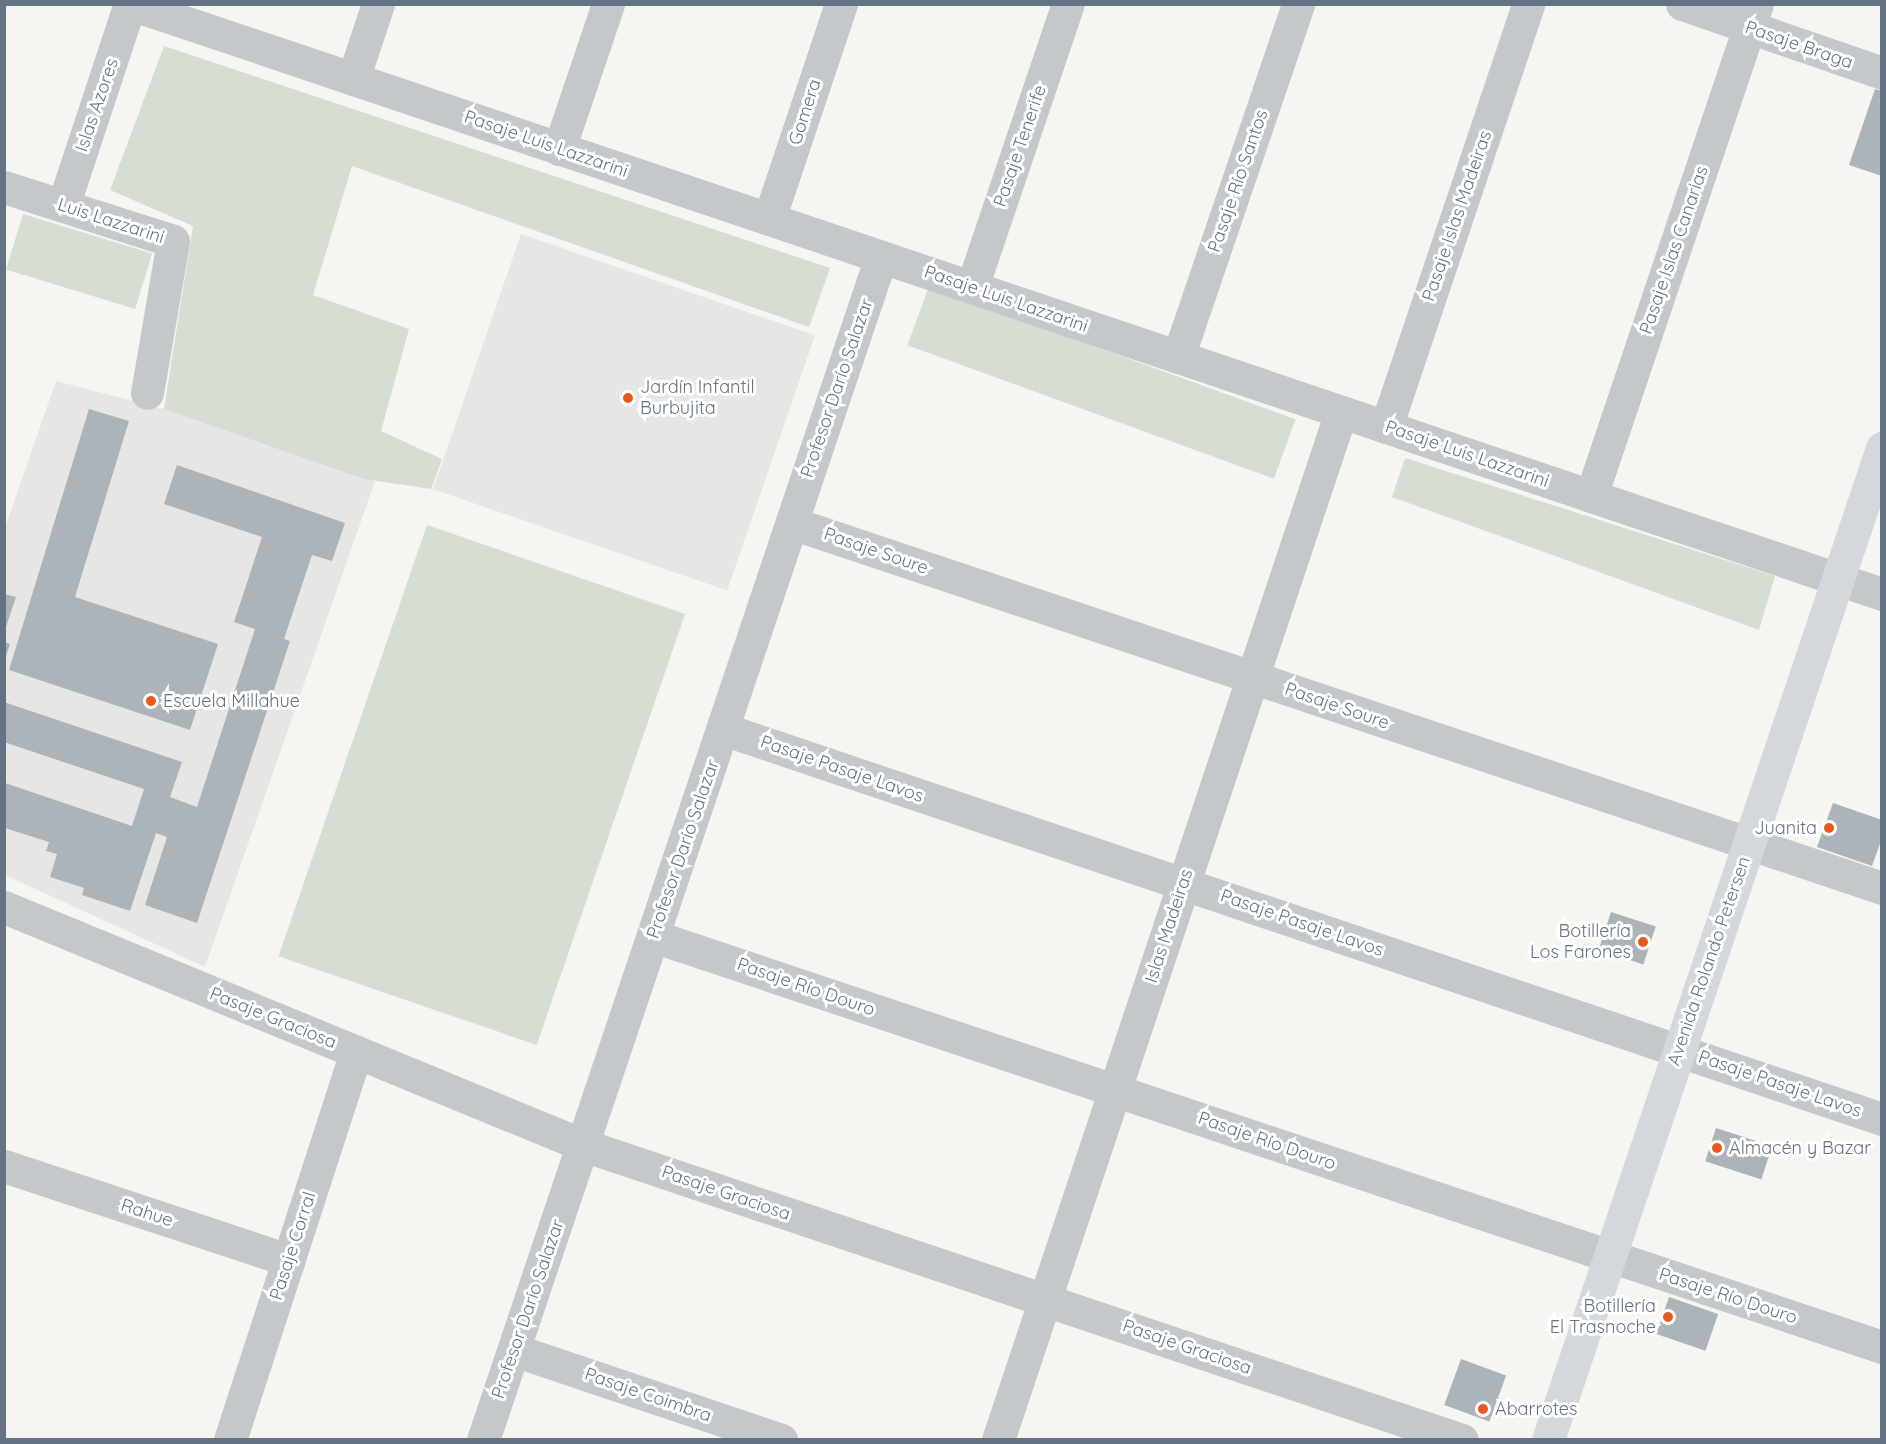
<!DOCTYPE html>
<html>
<head>
<meta charset="utf-8">
<style>
  body { margin:0 }
  #map { position:relative; width:1886px; height:1444px; overflow:hidden; background:#f5f5f1; font-family:Quicksand,sans-serif }
  div>[style] { position:absolute }
  .built>* { inset:0; background:#e6e7e5; transform-origin:0 0 }
  .green>* { inset:0; background:#d6ddd2; transform-origin:0 0 }
  .building>* { inset:0; background:#acb3b9; transform-origin:0 0 }
  .street>* { height:33px; margin:-16.5px; padding:0 16.5px; transform-origin:16.5px; border-radius:16.5px; background:#c5c8cb }
  .secondary>* { height:33px; margin:-16.5px; padding:0 16.5px; transform-origin:16.5px; border-radius:16.5px; background:#d4d8dc }
  .dots>* { width:16px; height:16px; translate:-50% -50%; box-sizing:border-box; border:3px solid #fff; border-radius:50% }
  span { translate:-50% -50%; white-space:nowrap; text-align:center; line-height:1.15; -webkit-text-stroke:6px #fff; paint-order:stroke }
  .street-label { font-size:18px; color:#637384 }
  .poi-label { font-size:18px; color:#637384 }
  .left { translate:0 -50%; text-align:left }
  .right { translate:-100% -50%; text-align:right }
  .frame { position:absolute; inset:0; border:6px solid #637384; pointer-events:none }
</style>
</head>
<body>
<div id="map">
  <div class="built">
    <div style="left:521px;top:234px;width:311px;height:270px;rotate:19deg"></div>
    <div style="clip-path:polygon(56px 381px,164px 409px,375px 481px,205px 967px,5px 875px,5px 528px)"></div>
  </div>
  <div class="green">
    <div style="clip-path:polygon(164px 46px,830px 268px,809px 327px,352px 166px,313px 295px,409px 329px,381px 431px,442px 459px,431px 489px,364px 479px,164px 409px,193px 226px,110px 190px)"></div>
    <div style="left:23px;top:214px;width:135px;height:58px;rotate:17deg"></div>
    <div style="left:929px;top:286px;width:390px;height:63px;rotate:20deg"></div>
    <div style="clip-path:polygon(1405px 458px,1775px 576px,1759px 630px,1392px 497px)"></div>
    <div style="left:427px;top:525px;width:273px;height:456px;rotate:19deg"></div>
  </div>
  <div class="building">
    <div style="clip-path:polygon(1875px 89px,1882px 91px,1882px 176px,1849px 165px)"></div>
    <div style="clip-path:polygon(89px 409px,129px 421px,75px 597px,218px 644px,190px 730px,9px 670px)"></div>
    <div style="clip-path:polygon(177px 465px,345px 523px,332px 561px,312px 555px,284px 639px,290px 641px,197px 923px,145px 905px,167px 837px,156px 833px,130px 911px,82px 895px,84px 888px,50px 877px,57px 854px,46px 851px,49px 842px,5px 828px,5px 783px,132px 826px,144px 789px,4px 742px,4px 702px,182px 762px,170px 797px,197px 807px,255px 629px,234px 622px,262px 537px,164px 504px)"></div>
    <div style="clip-path:polygon(4px 594px,16px 597px,5px 630px,4px 630px)"></div>
    <div style="clip-path:polygon(4px 642px,10px 644px,5px 659px,4px 659px)"></div>
    <div style="clip-path:polygon(1833px 803px,1882px 820px,1882px 838px,1872px 866px,1817px 847px)"></div>
    <div style="left:1611px;top:912px;width:47px;height:40px;rotate:18deg"></div>
    <div style="left:1716px;top:1128px;width:59px;height:35px;rotate:18deg"></div>
    <div style="left:1669px;top:1297px;width:52px;height:39px;rotate:19deg"></div>
    <div style="left:1461px;top:1359px;width:48px;height:49px;rotate:20deg"></div>
  </div>
  <div class="street">
    <div style="left:131px;top:4px;width:1848px;rotate:18.62deg"></div>
    <div style="left:1682px;top:4px;width:212px;rotate:19deg"></div>
    <div style="left:353px;top:79px;width:79px;rotate:-71.6deg"></div>
    <div style="left:559px;top:149px;width:153px;rotate:-71.3deg"></div>
    <div style="left:4px;top:187px;width:177px;rotate:17.7deg"></div>
    <div style="left:173px;top:241px;width:154px;rotate:99.7deg"></div>
    <div style="left:63px;top:206px;width:213px;rotate:-71.7deg"></div>
    <div style="left:769px;top:219px;width:227px;rotate:-71.5deg"></div>
    <div style="left:972px;top:287px;width:299px;rotate:-71.3deg"></div>
    <div style="left:1178px;top:357px;width:373px;rotate:-71.2deg"></div>
    <div style="left:1386px;top:427px;width:446px;rotate:-71.4deg"></div>
    <div style="left:1591px;top:496px;width:519px;rotate:-71.36deg"></div>
    <div style="left:792px;top:523px;width:1149px;rotate:18.51deg"></div>
    <div style="left:723px;top:729px;width:1223px;rotate:18.6deg"></div>
    <div style="left:4px;top:907px;width:626px;rotate:22.35deg"></div>
    <div style="left:583px;top:1145px;width:927px;rotate:18.55deg"></div>
    <div style="left:653px;top:936px;width:1296px;rotate:18.49deg"></div>
    <div style="left:4px;top:1166px;width:300px;rotate:18.3deg"></div>
    <div style="left:514px;top:1350px;width:282px;rotate:18.6deg"></div>
    <div style="left:230px;top:1440px;width:408px;rotate:-72deg"></div>
    <div style="left:483px;top:1440px;width:1248px;rotate:-71.41deg"></div>
    <div style="left:998px;top:1440px;width:1084px;rotate:-71.55deg"></div>
  </div>
  <div class="secondary">
    <div style="left:1548px;top:1440px;width:1047px;rotate:-71.39deg"></div>
  </div>
  <div class="dots">
    <div style="left:628px;top:398px;background:#e9591e"></div>
    <div style="left:151px;top:701px;background:#e9591e"></div>
    <div style="left:1829px;top:828px;background:#e9591e"></div>
    <div style="left:1643px;top:942px;background:#e9591e"></div>
    <div style="left:1717px;top:1148px;background:#e9591e"></div>
    <div style="left:1668px;top:1317px;background:#e9591e"></div>
    <div style="left:1483px;top:1409px;background:#e9591e"></div>
  </div>
  <div class="street-label">
    <span style="left:1799px;top:45px;rotate:19deg">Pasaje Braga</span>
    <span style="left:97px;top:105px;rotate:-71deg">Islas Azores</span>
    <span style="left:805px;top:112px;rotate:-72deg">Gomera</span>
    <span style="left:546px;top:144px;rotate:19deg">Pasaje Luis Lazzarini</span>
    <span style="left:1020px;top:146px;rotate:-71deg">Pasaje Tenerife</span>
    <span style="left:1238px;top:181px;rotate:-71deg">Pasaje Río Santos</span>
    <span style="left:1457px;top:216px;rotate:-71deg">Pasaje Islas Madeiras</span>
    <span style="left:111px;top:221px;rotate:18deg">Luis Lazzarini</span>
    <span style="left:1674px;top:250px;rotate:-71deg">Pasaje Islas Canarias</span>
    <span style="left:1006px;top:299px;rotate:19deg">Pasaje Luis Lazzarini</span>
    <span style="left:837px;top:388px;rotate:-71deg">Profesor Darío Salazar</span>
    <span style="left:1467px;top:454px;rotate:19deg">Pasaje Luis Lazzarini</span>
    <span style="left:876px;top:551px;rotate:19deg">Pasaje Soure</span>
    <span style="left:1337px;top:706px;rotate:19deg">Pasaje Soure</span>
    <span style="left:842px;top:769px;rotate:19deg">Pasaje Pasaje Lavos</span>
    <span style="left:683px;top:849px;rotate:-71deg">Profesor Darío Salazar</span>
    <span style="left:1302px;top:923px;rotate:19deg">Pasaje Pasaje Lavos</span>
    <span style="left:1169px;top:926px;rotate:-72deg">Islas Madeiras</span>
    <span style="left:1709px;top:961px;rotate:-71deg">Avenida Rolando Petersen</span>
    <span style="left:806px;top:987px;rotate:19deg">Pasaje Río Douro</span>
    <span style="left:273px;top:1018px;rotate:22deg">Pasaje Graciosa</span>
    <span style="left:1780px;top:1084px;rotate:19deg">Pasaje Pasaje Lavos</span>
    <span style="left:1267px;top:1141px;rotate:19deg">Pasaje Río Douro</span>
    <span style="left:726px;top:1193px;rotate:19deg">Pasaje Graciosa</span>
    <span style="left:147px;top:1213px;rotate:18deg">Rahue</span>
    <span style="left:293px;top:1246px;rotate:-72deg">Pasaje Corral</span>
    <span style="left:1728px;top:1296px;rotate:18deg">Pasaje Río Douro</span>
    <span style="left:528px;top:1309px;rotate:-71deg">Profesor Darío Salazar</span>
    <span style="left:1187px;top:1347px;rotate:19deg">Pasaje Graciosa</span>
    <span style="left:648px;top:1395px;rotate:19deg">Pasaje Coimbra</span>
  </div>
  <div class="poi-label">
    <span class="left" style="left:640px;top:398px">Jardín Infantil<br>Burbujita</span>
    <span class="left" style="left:163px;top:701px">Escuela Millahue</span>
    <span class="right" style="left:1817px;top:828px">Juanita</span>
    <span class="right" style="left:1631px;top:942px">Botillería<br>Los Farones</span>
    <span class="left" style="left:1729px;top:1148px">Almacén y Bazar</span>
    <span class="right" style="left:1656px;top:1317px">Botillería<br>El Trasnoche</span>
    <span class="left" style="left:1495px;top:1409px">Abarrotes</span>
  </div>
  <div class="frame"></div>
</div>
</body>
</html>
